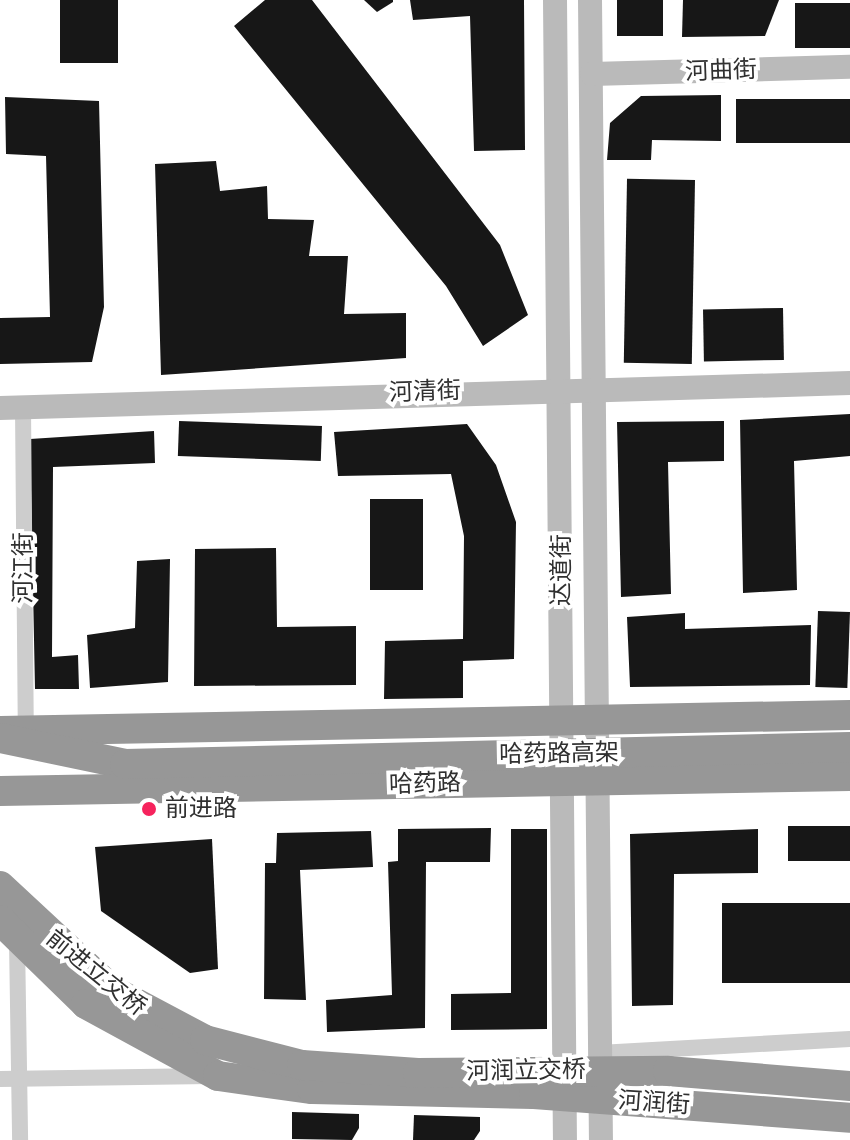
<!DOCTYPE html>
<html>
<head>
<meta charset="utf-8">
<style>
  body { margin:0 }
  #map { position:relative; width:850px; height:1140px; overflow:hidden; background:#fff; font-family:"Fira Sans","Noto Sans SC",sans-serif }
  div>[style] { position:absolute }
  .building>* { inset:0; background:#171717; transform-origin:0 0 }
  .street>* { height:16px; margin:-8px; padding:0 8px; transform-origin:8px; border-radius:8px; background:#cdcdcd }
  .secondary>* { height:24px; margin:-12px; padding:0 12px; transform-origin:12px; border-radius:12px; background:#bababa }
  .highway>* { height:30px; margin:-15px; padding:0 15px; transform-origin:15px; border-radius:15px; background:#979797 }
  .highway-bridge>* { height:30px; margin:-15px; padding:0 15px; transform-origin:15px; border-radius:15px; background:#979797 }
  .dots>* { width:22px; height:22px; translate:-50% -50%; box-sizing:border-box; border:4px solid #fff; border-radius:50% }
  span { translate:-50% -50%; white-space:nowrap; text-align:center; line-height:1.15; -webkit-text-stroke:8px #fff; paint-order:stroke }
  .street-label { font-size:24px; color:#303030 }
  .poi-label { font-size:24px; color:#303030 }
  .left { translate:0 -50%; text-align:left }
</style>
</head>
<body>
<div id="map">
  <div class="building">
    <div style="left:60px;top:0;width:58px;height:63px"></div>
    <div style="clip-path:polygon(265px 0,312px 0,500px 245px,528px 315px,483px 346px,446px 286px,234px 26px)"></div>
    <div style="clip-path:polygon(364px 0,393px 0,393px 2px,377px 12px)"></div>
    <div style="clip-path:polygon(410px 0,524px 0,525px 150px,474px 151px,470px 16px,413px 20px)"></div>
    <div style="left:617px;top:0;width:46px;height:36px"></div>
    <div style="clip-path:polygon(683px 0,779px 0,765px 36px,682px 37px)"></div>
    <div style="left:850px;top:3px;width:45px;height:55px;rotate:90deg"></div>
    <div style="clip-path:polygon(721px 95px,721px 141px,652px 140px,651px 160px,607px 160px,610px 123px,641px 96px)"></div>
    <div style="clip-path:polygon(5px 97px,99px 101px,104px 307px,92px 362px,0 364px,0 318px,50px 317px,46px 156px,6px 154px)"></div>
    <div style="left:850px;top:99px;width:44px;height:114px;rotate:90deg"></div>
    <div style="clip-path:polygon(216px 161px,220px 191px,267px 186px,268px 219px,314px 220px,309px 256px,348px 256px,344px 314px,406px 313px,406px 358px,161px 375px,155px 164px)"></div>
    <div style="left:695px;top:180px;width:184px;height:68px;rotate:91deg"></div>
    <div style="left:783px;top:308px;width:52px;height:80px;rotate:89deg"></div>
    <div style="clip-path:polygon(850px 414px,850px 456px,794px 461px,797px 590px,743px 593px,740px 420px)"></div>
    <div style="clip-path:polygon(724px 421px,724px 461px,668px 462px,671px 594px,621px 597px,617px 422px)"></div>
    <div style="clip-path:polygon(467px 424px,496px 465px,516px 522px,514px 659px,463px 661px,463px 698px,384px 699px,385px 641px,463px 639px,464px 536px,451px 474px,338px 476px,334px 432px)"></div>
    <div style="left:322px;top:426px;width:35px;height:143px;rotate:92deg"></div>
    <div style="clip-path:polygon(154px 431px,155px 463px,53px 467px,52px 657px,78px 655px,79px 689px,35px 689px,30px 439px)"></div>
    <div style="left:370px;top:499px;width:53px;height:91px"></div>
    <div style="clip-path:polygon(276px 548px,277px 627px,356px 626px,356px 685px,194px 686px,195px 549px)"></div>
    <div style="clip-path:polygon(170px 559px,168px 682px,90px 688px,87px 635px,135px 628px,137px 561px)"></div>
    <div style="left:818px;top:611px;width:32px;height:76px;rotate:2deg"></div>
    <div style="clip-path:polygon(685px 613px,685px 629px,811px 625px,810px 685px,630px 687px,627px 617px)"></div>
    <div style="left:850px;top:826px;width:35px;height:62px;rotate:90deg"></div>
    <div style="clip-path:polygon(491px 828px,490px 862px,426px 862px,425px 1028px,327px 1032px,326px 1000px,392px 995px,388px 862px,398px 861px,398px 829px)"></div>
    <div style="clip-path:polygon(511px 829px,547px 829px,547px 1029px,451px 1030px,451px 994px,511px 993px)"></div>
    <div style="clip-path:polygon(758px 829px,758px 873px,674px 874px,673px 1005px,632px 1006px,630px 834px)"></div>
    <div style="clip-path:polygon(371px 831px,373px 867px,300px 870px,306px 1000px,264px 999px,265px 863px,276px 863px,277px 833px)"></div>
    <div style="clip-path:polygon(212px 839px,218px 969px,190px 973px,101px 911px,95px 847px)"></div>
    <div style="left:850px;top:903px;width:80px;height:128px;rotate:90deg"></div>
    <div style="clip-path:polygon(292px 1112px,359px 1114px,359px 1128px,352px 1140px,292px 1139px)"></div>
    <div style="clip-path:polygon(414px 1115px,480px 1117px,480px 1131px,474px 1140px,413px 1140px)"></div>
  </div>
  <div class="street">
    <div style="left:23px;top:407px;width:322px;rotate:89.5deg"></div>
    <div style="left:17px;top:941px;width:199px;rotate:89.1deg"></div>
    <div style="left:599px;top:1053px;width:251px;rotate:-3.2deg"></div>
    <div style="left:0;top:1079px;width:210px;rotate:-0.8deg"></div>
  </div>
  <div class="secondary">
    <div style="left:555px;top:0;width:1140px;rotate:89.5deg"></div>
    <div style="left:590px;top:0;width:1140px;rotate:89.45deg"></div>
    <div style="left:592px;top:74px;width:258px;rotate:-1.6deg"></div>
    <div style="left:0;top:408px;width:850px;rotate:-1.68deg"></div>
  </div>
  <div class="highway">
    <div style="left:0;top:731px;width:850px;rotate:-1.08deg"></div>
    <div style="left:0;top:738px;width:128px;rotate:11.7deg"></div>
    <div style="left:0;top:791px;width:850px;rotate:-1.01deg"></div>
    <div style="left:0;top:886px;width:154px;rotate:42.9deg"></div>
    <div style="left:113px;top:991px;width:104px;rotate:28deg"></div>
    <div style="left:0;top:920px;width:120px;rotate:44.3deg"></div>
    <div style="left:86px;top:1004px;width:150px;rotate:28.6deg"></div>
    <div style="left:218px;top:1076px;width:95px;rotate:7.9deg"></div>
    <div style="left:312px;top:1089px;width:222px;rotate:1.3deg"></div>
    <div style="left:534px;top:1094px;width:317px;rotate:4.3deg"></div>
  </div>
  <div class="highway-bridge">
    <div style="left:125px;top:764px;width:725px;rotate:-1.34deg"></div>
    <div style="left:205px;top:1040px;width:100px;rotate:14.5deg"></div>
    <div style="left:302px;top:1065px;width:116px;rotate:3.9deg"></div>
    <div style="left:418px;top:1073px;width:250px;rotate:-0.5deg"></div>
    <div style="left:668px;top:1071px;width:183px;rotate:4.7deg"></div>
  </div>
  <div class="dots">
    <div style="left:149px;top:809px;background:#f6235d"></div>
  </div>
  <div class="street-label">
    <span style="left:721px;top:71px;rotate:-2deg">河曲街</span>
    <span style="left:425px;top:392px;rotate:-2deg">河清街</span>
    <span style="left:24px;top:568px;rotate:-90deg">河江街</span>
    <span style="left:562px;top:570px;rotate:-90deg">达道街</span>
    <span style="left:559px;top:754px;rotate:-1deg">哈药路高架</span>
    <span style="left:425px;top:784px;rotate:-2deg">哈药路</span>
    <span style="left:96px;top:973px;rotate:39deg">前进立交桥</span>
    <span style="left:526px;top:1071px;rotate:-1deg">河润立交桥</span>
    <span style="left:654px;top:1103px;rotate:4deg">河润街</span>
  </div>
  <div class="poi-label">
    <span class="left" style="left:165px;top:809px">前进路</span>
  </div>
</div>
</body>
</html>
